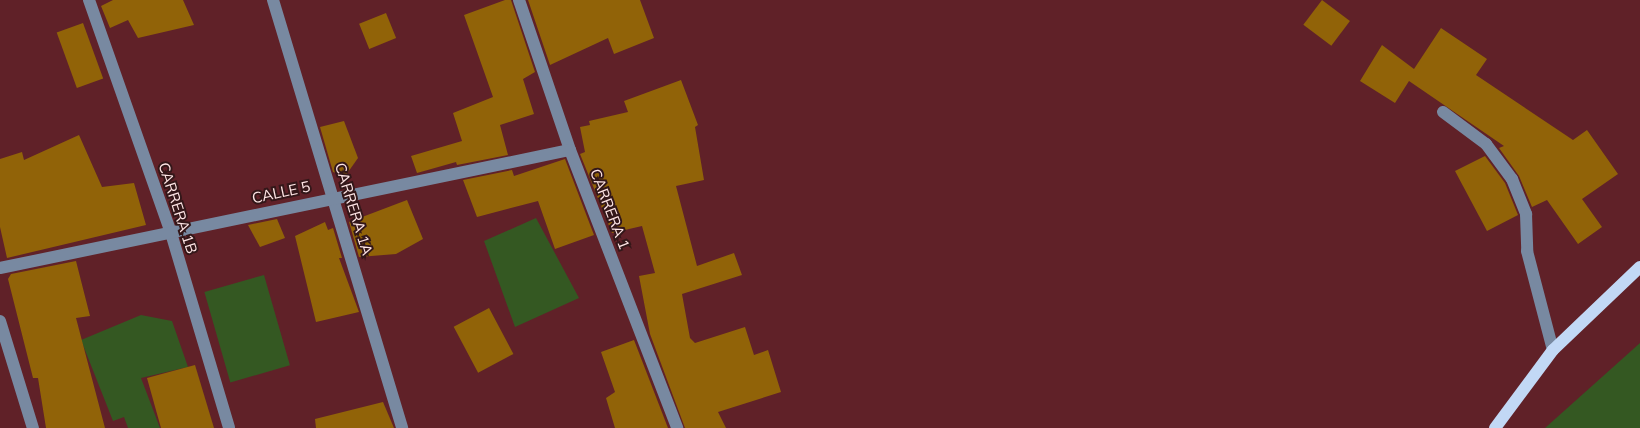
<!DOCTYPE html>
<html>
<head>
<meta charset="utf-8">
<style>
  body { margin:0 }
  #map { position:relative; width:1640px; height:428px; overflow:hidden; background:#602128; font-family:Mulish,sans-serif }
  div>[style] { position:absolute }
  .green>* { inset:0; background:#345822; transform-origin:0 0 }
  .building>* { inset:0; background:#916308; transform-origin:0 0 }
  .minor>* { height:12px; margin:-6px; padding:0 6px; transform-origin:6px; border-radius:6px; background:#7889a1 }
  .major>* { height:12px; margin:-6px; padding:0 6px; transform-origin:6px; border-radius:6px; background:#c2d8f5 }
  span { translate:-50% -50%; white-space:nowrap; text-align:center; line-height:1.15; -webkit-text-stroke:4px #331719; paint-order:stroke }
  .street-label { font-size:15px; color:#ffe6e6 }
</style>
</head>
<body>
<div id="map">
  <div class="green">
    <div style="clip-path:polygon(536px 218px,579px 298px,515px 327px,484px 241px)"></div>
    <div style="left:264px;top:275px;width:94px;height:62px;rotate:74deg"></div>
    <div style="clip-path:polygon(141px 315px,172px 321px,188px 367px,141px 378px,160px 428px,128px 428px,124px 417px,113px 421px,81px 340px)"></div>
    <div style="clip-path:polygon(1640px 343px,1640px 428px,1545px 428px)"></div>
  </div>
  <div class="building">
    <div style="clip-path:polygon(113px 0,183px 0,194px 25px,138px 38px,128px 20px,110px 28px,101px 6px)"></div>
    <div style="clip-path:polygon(505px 0,511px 0,535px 72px,523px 79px,534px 114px,500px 125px,508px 155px,457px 165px,456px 162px,417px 173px,411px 156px,462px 141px,453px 113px,493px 97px,464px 15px)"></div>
    <div style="clip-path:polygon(528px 0,640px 0,654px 38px,614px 54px,608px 38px,550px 65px)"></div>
    <div style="left:1322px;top:0;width:35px;height:31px;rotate:37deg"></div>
    <div style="left:386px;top:13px;width:27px;height:29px;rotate:68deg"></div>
    <div style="left:83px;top:23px;width:59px;height:28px;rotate:70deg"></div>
    <div style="clip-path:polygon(1441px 28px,1487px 59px,1476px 75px,1573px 140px,1587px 130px,1618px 174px,1582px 199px,1602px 227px,1578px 244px,1547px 200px,1532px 207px,1519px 176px,1499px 148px,1504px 146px,1409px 81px,1395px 103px,1360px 81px,1382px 45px,1414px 69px)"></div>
    <div style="clip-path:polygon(681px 80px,698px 125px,695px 127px,704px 180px,676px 186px,697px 266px,734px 253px,742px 275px,682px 294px,690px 338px,695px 343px,745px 327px,754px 355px,768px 350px,781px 392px,718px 412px,726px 428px,685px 428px,650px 334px,639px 276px,655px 273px,642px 226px,612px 233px,580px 154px,585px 152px,580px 127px,590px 125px,589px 121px,628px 112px,624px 101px)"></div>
    <div style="clip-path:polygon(344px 121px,358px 158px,346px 175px,333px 172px,320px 127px)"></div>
    <div style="clip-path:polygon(79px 135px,102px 187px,134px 183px,146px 225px,7px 258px,0 227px,0 159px,22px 152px,24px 160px)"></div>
    <div style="clip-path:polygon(1485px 156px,1505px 183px,1518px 215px,1487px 231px,1455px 171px)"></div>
    <div style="clip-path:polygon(565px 159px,594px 235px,555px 249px,538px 201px,477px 217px,463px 180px,512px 170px,514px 176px)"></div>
    <div style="clip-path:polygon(407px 200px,423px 239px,396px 254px,359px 257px,349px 222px)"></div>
    <div style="clip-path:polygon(277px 219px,285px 238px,260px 247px,248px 225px)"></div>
    <div style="clip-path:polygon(325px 222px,328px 230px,333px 228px,342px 258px,339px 258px,359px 312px,316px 322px,295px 236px)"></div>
    <div style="clip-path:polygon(76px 261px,90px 316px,76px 318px,105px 428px,46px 428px,38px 378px,33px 378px,8px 279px,11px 274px)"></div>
    <div style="left:489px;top:308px;width:52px;height:40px;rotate:62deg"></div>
    <div style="clip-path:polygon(634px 340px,668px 428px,615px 428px,606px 398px,615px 392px,601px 352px)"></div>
    <div style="clip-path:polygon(195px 365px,214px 428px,161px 428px,147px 378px)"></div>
    <div style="clip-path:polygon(383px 402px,394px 428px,316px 428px,315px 419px)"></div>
  </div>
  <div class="minor">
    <div style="left:89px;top:0;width:247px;rotate:70.6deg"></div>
    <div style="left:171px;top:233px;width:203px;rotate:73.4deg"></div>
    <div style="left:273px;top:0;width:447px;rotate:73.2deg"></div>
    <div style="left:519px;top:0;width:158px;rotate:71.2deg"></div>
    <div style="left:570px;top:150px;width:298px;rotate:68.9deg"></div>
    <div style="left:1443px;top:112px;width:54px;rotate:36.7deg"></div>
    <div style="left:1486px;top:144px;width:44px;rotate:53.4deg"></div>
    <div style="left:1512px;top:179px;width:38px;rotate:68deg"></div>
    <div style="left:1526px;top:214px;width:37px;rotate:88deg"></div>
    <div style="left:1527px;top:251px;width:102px;rotate:75.3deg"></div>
    <div style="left:0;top:268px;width:582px;rotate:-11.7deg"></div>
    <div style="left:0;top:321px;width:112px;rotate:72.9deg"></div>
  </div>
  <div class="major">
    <div style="left:1495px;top:428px;width:97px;rotate:-53.4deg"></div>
    <div style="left:1553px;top:350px;width:120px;rotate:-43.7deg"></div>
  </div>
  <div class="street-label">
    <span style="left:281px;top:192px;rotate:-12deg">CALLE 5</span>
    <span style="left:178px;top:208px;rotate:72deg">CARRERA 1B</span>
    <span style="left:354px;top:209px;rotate:73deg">CARRERA 1A</span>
    <span style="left:610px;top:209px;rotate:69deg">CARRERA 1</span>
  </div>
</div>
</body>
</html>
